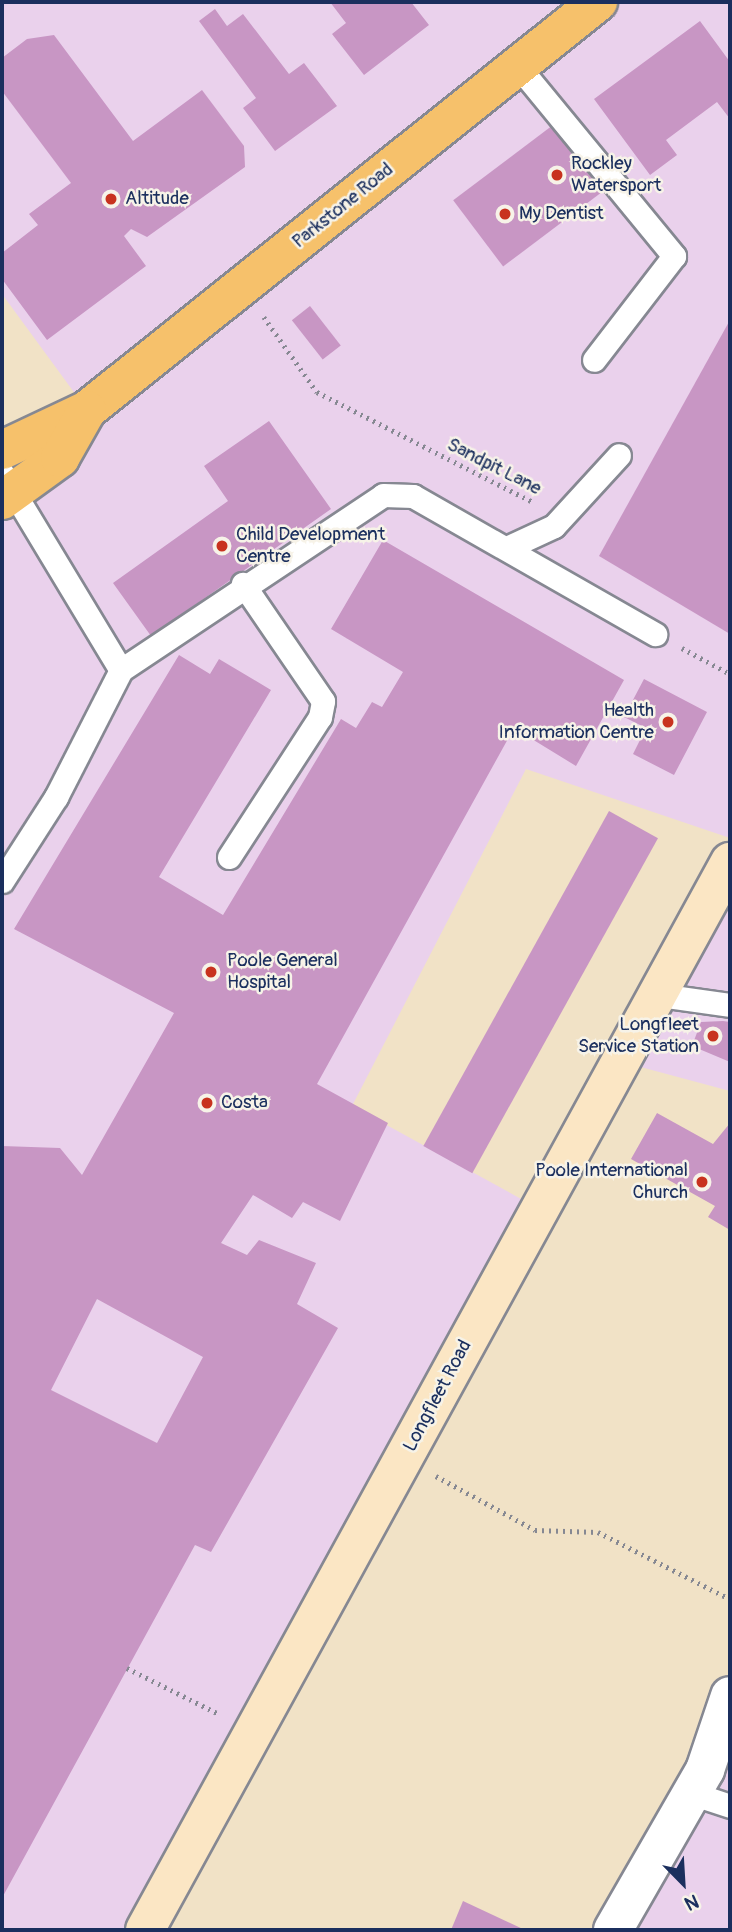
<!DOCTYPE html>
<html>
<head>
<meta charset="utf-8">
<style>
  body { margin:0 }
  #map { position:relative; width:732px; height:1932px; overflow:hidden; background:#f1e2c6; font-family:Pangolin,sans-serif }
  div>[style] { position:absolute }
  .built>* { inset:0; background:#ead1ec }
  .building>* { inset:0; background:#c896c4; transform-origin:0 0 }
  .path>* { height:4.5px; margin-top:-2.25px; transform-origin:0; background:repeating-linear-gradient(90deg,#868892 0 2px,transparent 0 7px) }
  .roads { filter:drop-shadow(2px 0 #868892) drop-shadow(-2px 0 #868892) drop-shadow(0 2px #868892) drop-shadow(0 -2px #868892) }
  .service>* { height:23px; margin:-11.5px; padding:0 11.5px; transform-origin:11.5px; border-radius:11.5px; background:#fff }
  .minor>* { height:38px; margin:-19px; padding:0 19px; transform-origin:19px; border-radius:19px; background:#fff }
  .secondary>* { height:38px; margin:-19px; padding:0 19px; transform-origin:19px; border-radius:19px; background:#fbe6c4 }
  .primary>* { height:38px; margin:-19px; padding:0 19px; transform-origin:19px; border-radius:19px; background:#f6c16b }
  .dots>* { width:19px; height:19px; translate:-50% -50%; box-sizing:border-box; border:4px solid #f7f3e8; border-radius:50% }
  span { translate:-50% -50%; white-space:nowrap; text-align:center; line-height:1.15; -webkit-text-stroke:5px #f7f3e8; paint-order:stroke }
  .poi-label { font-size:19px; color:#1b2f5e }
  .left { translate:0 -50%; text-align:left }
  .right { translate:-100% -50%; text-align:right }
  .street-label { font-size:19px; color:#1b2f5e }
  .frame { position:absolute; inset:0; border:4px solid #1b2f5e; pointer-events:none }
  .north { position:absolute; left:648px; top:1848px; width:70px; height:70px; -webkit-text-stroke:5px #f7f3e8; paint-order:stroke; rotate:156deg; font-size:19px; font-weight:700; line-height:28px; text-align:center; color:#1b2f5e }
  .north::after { content:''; display:block; margin:auto; width:24px; height:32px; background:#1b2f5e; clip-path:polygon(50% 0,100% 100%,50% 72%,0 100%) }
</style>
</head>
<body>
<div id="map">
  <div class="built">
    <div style="clip-path:polygon(2px 2px,730px 2px,730px 838px,526px 769px,352px 1106px,543px 1211px,145px 1930px,2px 1930px,2px 500px,87px 410px,2px 294px)"></div>
    <div style="clip-path:polygon(730px 862px,730px 1091px,622px 1062px)"></div>
    <div style="clip-path:polygon(730px 1696px,730px 1930px,613px 1930px)"></div>
  </div>
  <div class="building">
    <div style="clip-path:polygon(330px 2px,411px 2px,429px 25px,364px 75px,332px 34px,346px 23px)"></div>
    <div style="clip-path:polygon(215px 9px,227px 26px,243px 14px,289px 74px,304px 63px,337px 106px,275px 151px,243px 108px,256px 98px,199px 21px)"></div>
    <div style="clip-path:polygon(700px 21px,730px 62px,730px 119px,717px 102px,666px 140px,677px 155px,650px 175px,594px 99px)"></div>
    <div style="clip-path:polygon(54px 35px,133px 141px,202px 90px,244px 146px,245px 167px,147px 237px,131px 229px,124px 236px,146px 266px,47px 340px,2px 279px,2px 253px,38px 225px,29px 214px,71px 183px,2px 91px,2px 58px,27px 39px)"></div>
    <div style="left:557px;top:122px;width:83px;height:130px;rotate:53deg"></div>
    <div style="left:310px;top:306px;width:50px;height:23px;rotate:52deg"></div>
    <div style="clip-path:polygon(730px 320px,730px 634px,599px 556px)"></div>
    <div style="clip-path:polygon(269px 421px,331px 509px,151px 636px,113px 583px,228px 501px,204px 466px)"></div>
    <div style="clip-path:polygon(evenodd,383px 540px,624px 680px,576px 766px,514px 728px,317px 1084px,388px 1123px,340px 1221px,303px 1202px,292px 1218px,253px 1195px,221px 1243px,247px 1255px,259px 1240px,316px 1263px,297px 1304px,338px 1328px,211px 1552px,195px 1545px,2px 1898px,2px 1146px,60px 1148px,82px 1175px,174px 1013px,14px 929px,179px 655px,210px 674px,219px 659px,271px 690px,159px 877px,223px 915px,341px 719px,356px 728px,372px 702px,382px 707px,403px 672px,331px 629px,383px 540px,97px 1299px,203px 1357px,157px 1443px,51px 1390px,97px 1299px)"></div>
    <div style="clip-path:polygon(644px 679px,707px 712px,674px 775px,633px 754px,646px 728px,624px 717px)"></div>
    <div style="left:609px;top:811px;width:56px;height:383px;rotate:29deg"></div>
    <div style="clip-path:polygon(723px 1021px,730px 1022px,730px 1062px,692px 1046px,701px 1022px)"></div>
    <div style="clip-path:polygon(657px 1113px,713px 1144px,730px 1123px,730px 1230px,708px 1217px,715px 1206px,631px 1159px)"></div>
    <div style="clip-path:polygon(463px 1901px,525px 1930px,451px 1930px)"></div>
  </div>
  <div class="path">
    <div style="left:264px;top:317px;width:92px;rotate:54.8deg"></div>
    <div style="left:317px;top:392px;width:242px;rotate:27deg"></div>
    <div style="left:682px;top:648px;width:55px;rotate:28.4deg"></div>
    <div style="left:436px;top:1476px;width:113px;rotate:28.6deg"></div>
    <div style="left:535px;top:1530px;width:63px;rotate:1.8deg"></div>
    <div style="left:598px;top:1532px;width:148px;rotate:26.9deg"></div>
    <div style="left:127px;top:1668px;width:103px;rotate:26.6deg"></div>
  </div>
  <div class="roads">
    <div class="service">
      <div style="left:518px;top:66px;width:246px;rotate:50.6deg"></div>
      <div style="left:674px;top:256px;width:131px;rotate:127.6deg"></div>
      <div style="left:2px;top:473px;width:230px;rotate:58.9deg"></div>
      <div style="left:121px;top:670px;width:315px;rotate:-33.7deg"></div>
      <div style="left:383px;top:495px;width:30px;rotate:2deg"></div>
      <div style="left:413px;top:496px;width:279px;rotate:29.7deg"></div>
      <div style="left:511px;top:546px;width:47px;rotate:-24.9deg"></div>
      <div style="left:554px;top:526px;width:96px;rotate:-47.5deg"></div>
      <div style="left:229px;top:857px;width:167px;rotate:-57deg"></div>
      <div style="left:320px;top:717px;width:16px;rotate:-79deg"></div>
      <div style="left:323px;top:701px;width:142px;rotate:-124.4deg"></div>
      <div style="left:2px;top:881px;width:100px;rotate:-57.3deg"></div>
      <div style="left:56px;top:797px;width:143px;rotate:-62.9deg"></div>
      <div style="left:659px;top:995px;width:72px;rotate:8deg"></div>
      <div style="left:691px;top:1793px;width:41px;rotate:18.4deg"></div>
    </div>
    <div class="minor">
      <div style="left:613px;top:1930px;width:185px;rotate:-60.1deg"></div>
      <div style="left:705px;top:1770px;width:78px;rotate:-71.3deg"></div>
    </div>
    <div class="secondary">
      <div style="left:145px;top:1930px;width:1218px;rotate:-61.29deg"></div>
    </div>
    <div class="primary">
      <div style="left:2px;top:450px;width:94px;rotate:-25.2deg"></div>
      <div style="left:87px;top:410px;width:654px;rotate:-38.61deg"></div>
      <div style="left:2px;top:500px;width:72px;rotate:-35.9deg"></div>
      <div style="left:60px;top:458px;width:55px;rotate:-60.6deg"></div>
    </div>
  </div>
  <div class="dots">
    <div style="left:557px;top:175px;background:#c8321e"></div>
    <div style="left:111px;top:199px;background:#c8321e"></div>
    <div style="left:505px;top:214px;background:#c8321e"></div>
    <div style="left:222px;top:546px;background:#c8321e"></div>
    <div style="left:668px;top:722px;background:#c8321e"></div>
    <div style="left:211px;top:972px;background:#c8321e"></div>
    <div style="left:713px;top:1036px;background:#c8321e"></div>
    <div style="left:207px;top:1103px;background:#c8321e"></div>
    <div style="left:702px;top:1182px;background:#c8321e"></div>
  </div>
  <div class="poi-label">
    <span class="left" style="left:571px;top:175px">Rockley<br>Watersport</span>
    <span class="left" style="left:125px;top:199px">Altitude</span>
    <span class="left" style="left:519px;top:214px">My Dentist</span>
    <span class="left" style="left:236px;top:546px">Child Development<br>Centre</span>
    <span class="right" style="left:654px;top:722px">Health<br>Information Centre</span>
    <span class="left" style="left:227px;top:972px">Poole General<br>Hospital</span>
    <span class="right" style="left:699px;top:1036px">Longfleet<br>Service Station</span>
    <span class="left" style="left:221px;top:1103px">Costa</span>
    <span class="right" style="left:688px;top:1182px">Poole International<br>Church</span>
  </div>
  <div class="street-label">
    <span style="left:343px;top:206px;rotate:-39deg">Parkstone Road</span>
    <span style="left:494px;top:467px;rotate:27deg">Sandpit Lane</span>
    <span style="left:438px;top:1396px;rotate:-62deg">Longfleet Road</span>
  </div>
  <div class="frame"></div>
  <div class="north">N</div>
</div>
</body>
</html>
